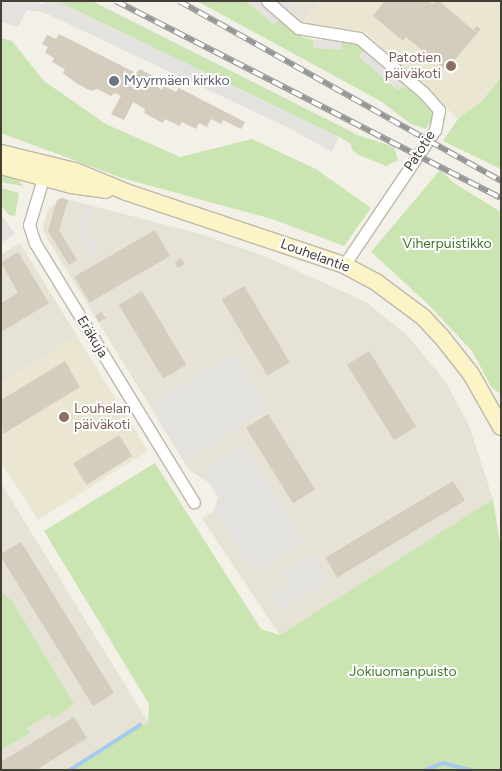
<!DOCTYPE html>
<html>
<head>
<meta charset="utf-8">
<style>
  body { margin:0 }
  #map { position:relative; width:502px; height:771px; overflow:hidden; background:#f3f0e7; font-family:Figtree,sans-serif }
  div>[style] { position:absolute }
  .residential>* { inset:0; background:#e6e2d5 }
  .education>* { inset:0; background:#ebe6d1 }
  .green>* { inset:0; background:#cae5b1 }
  .parking>* { inset:0; background:#e4e2de; transform-origin:0 0 }
  .stream>* { height:4px; margin:-2px; padding:0 2px; transform-origin:2px; border-radius:2px; background:#a5caed }
  .building>* { inset:0; background:#d4ccbc; transform-origin:0 0 }
  .roads { filter:drop-shadow(1px 0 #beb8aa) drop-shadow(-1px 0 #beb8aa) drop-shadow(0 1px #beb8aa) drop-shadow(0 -1px #beb8aa) }
  .street>* { height:11px; margin:-5.5px; padding:0 5.5px; transform-origin:5.5px; border-radius:5.5px; background:#fff }
  .secondary>* { height:16px; margin:-8px; padding:0 8px; transform-origin:8px; border-radius:8px; background:#fcf3c7 }
  .rail>* { height:5.5px; margin-top:-2.75px; transform-origin:0; background:repeating-linear-gradient(90deg,#fff 0 11px,#969696 0 22px); box-sizing:border-box; border-block:1px solid #969696 }
  .dots>* { width:14px; height:14px; translate:-50% -50%; box-sizing:border-box; border:2px solid #fff; border-radius:50% }
  span { translate:-50% -50%; white-space:nowrap; text-align:center; line-height:1.15; -webkit-text-stroke:4px #fff; paint-order:stroke }
  .education-label { font-size:14px; color:#785e54 }
  .right { translate:-100% -50%; text-align:right }
  .left { translate:0 -50%; text-align:left }
  .worship-label { font-size:14px; color:#5b616d }
  .street-label { font-size:14px; color:#454036 }
  .park-label { font-size:14px; color:#42752b }
  .frame { position:absolute; inset:0; border:2px solid #454036; pointer-events:none }
</style>
</head>
<body>
<div id="map">
  <div class="residential">
    <div style="clip-path:polygon(276px 1px,319px 1px,302px 24px)"></div>
    <div style="clip-path:polygon(62px 198px,197px 233px,262px 255px,366px 302px,407px 335px,446px 382px,469px 426px,493px 499px,280px 635px,202px 518px,213px 512px,218px 498px,211px 484px,189px 470px,45px 235px,43px 227px,48px 210px)"></div>
    <div style="clip-path:polygon(20px 243px,77px 336px,1px 383px,1px 255px)"></div>
    <div style="clip-path:polygon(1px 483px,148px 722px,69px 770px,1px 770px)"></div>
  </div>
  <div class="education">
    <div style="clip-path:polygon(319px 1px,501px 1px,501px 105px,458px 119px,365px 32px,302px 24px)"></div>
    <div style="clip-path:polygon(77px 336px,148px 451px,38px 520px,1px 462px,1px 383px)"></div>
  </div>
  <div class="green">
    <div style="clip-path:polygon(57px 1px,92px 1px,358px 135px,394px 147px,398px 160px,386px 166px,359px 155px,352px 150px,351px 144px,339px 137px)"></div>
    <div style="clip-path:polygon(197px 1px,246px 1px,274px 24px,280px 18px,300px 36px,313px 40px,314px 48px,342px 49px,342px 41px,353px 42px,364px 49px,360px 57px,397px 89px,407px 87px,427px 103px,434px 117px,426px 129px,411px 124px,382px 102px)"></div>
    <div style="clip-path:polygon(1px 38px,12px 41px,44px 81px,106px 124px,180px 157px,252px 139px,316px 169px,371px 208px,344px 246px,272px 219px,122px 178px,1px 133px)"></div>
    <div style="clip-path:polygon(501px 77px,501px 169px,443px 141px,458px 119px,483px 100px)"></div>
    <div style="clip-path:polygon(440px 170px,454px 183px,501px 212px,501px 394px,492px 388px,472px 351px,429px 305px,371px 252px)"></div>
    <div style="clip-path:polygon(1px 171px,16px 177px,23px 186px,1px 182px)"></div>
    <div style="clip-path:polygon(1px 188px,19px 193px,15px 216px,9px 215px,1px 205px)"></div>
    <div style="clip-path:polygon(155px 463px,261px 629px,280px 635px,493px 499px,501px 551px,501px 770px,69px 770px,148px 722px,149px 704px,44px 531px)"></div>
    <div style="clip-path:polygon(1px 592px,12px 601px,74px 704px,53px 719px,49px 714px,27px 728px,30px 733px,1px 750px)"></div>
  </div>
  <div class="parking">
    <div style="clip-path:polygon(1px 1px,35px 1px,43px 5px,45px 1px,57px 1px,339px 137px,332px 152px,289px 128px,43px 12px,27px 10px,18px 27px,1px 22px)"></div>
    <div style="clip-path:polygon(246px 1px,259px 1px,280px 18px,274px 25px)"></div>
    <div style="clip-path:polygon(277px 1px,292px 1px,302px 10px,296px 17px)"></div>
    <div style="clip-path:polygon(313px 40px,342px 41px,342px 50px,314px 48px)"></div>
    <div style="clip-path:polygon(364px 49px,407px 87px,397px 89px,359px 57px)"></div>
    <div style="clip-path:polygon(84px 205px,94px 209px,87px 230px,101px 251px,92px 256px,76px 231px)"></div>
    <div style="clip-path:polygon(1px 214px,15px 234px,1px 243px)"></div>
    <div style="left:233px;top:353px;width:66px;height:98px;rotate:58deg"></div>
    <div style="clip-path:polygon(244px 444px,304px 542px,253px 574px,214px 510px,219px 497px,200px 471px)"></div>
    <div style="clip-path:polygon(312px 554px,328px 581px,280px 611px,271px 596px,288px 586px,281px 573px)"></div>
  </div>
  <div class="stream">
    <div style="left:70px;top:770px;width:83px;rotate:-32.7deg"></div>
    <div style="left:425px;top:770px;width:19px;rotate:-21deg"></div>
    <div style="left:443px;top:763px;width:29px;rotate:14deg"></div>
  </div>
  <div class="building">
    <div style="clip-path:polygon(385px 1px,429px 1px,432px 4px,439px 1px,473px 30px,477px 26px,481px 29px,446px 70px,406px 37px,403px 41px,373px 16px)"></div>
    <div style="clip-path:polygon(59px 34px,136px 73px,140px 69px,155px 77px,152px 83px,162px 90px,164px 86px,176px 92px,179px 88px,245px 122px,241px 129px,223px 120px,221px 124px,211px 119px,207px 127px,199px 123px,196px 129px,182px 122px,180px 126px,165px 119px,163px 123px,144px 113px,145px 109px,133px 102px,124px 120px,111px 114px,121px 96px,115px 93px,111px 96px,97px 89px,91px 91px,76px 83px,63px 73px,65px 69px,52px 62px,54px 58px,45px 53px,48px 47px,42px 44px,47px 35px,56px 39px)"></div>
    <div style="clip-path:polygon(62px 198px,68px 200px,59px 230px,77px 260px,69px 265px,48px 231px,57px 200px)"></div>
    <div style="left:155px;top:230px;width:30px;height:93px;rotate:60deg"></div>
    <div style="clip-path:polygon(18px 252px,49px 303px,1px 332px,1px 303px,18px 293px,1px 262px)"></div>
    <div style="clip-path:polygon(181px 258px,185px 264px,178px 268px,175px 262px)"></div>
    <div style="left:244px;top:286px;width:89px;height:26px;rotate:59deg"></div>
    <div style="left:142px;top:291px;width:86px;height:27px;rotate:59deg"></div>
    <div style="clip-path:polygon(101px 312px,106px 318px,99px 322px,95px 316px)"></div>
    <div style="left:369px;top:351px;width:89px;height:26px;rotate:58deg"></div>
    <div style="clip-path:polygon(65px 361px,80px 387px,3px 434px,1px 400px)"></div>
    <div style="left:268px;top:414px;width:89px;height:26px;rotate:58deg"></div>
    <div style="left:119px;top:435px;width:25px;height:54px;rotate:58deg"></div>
    <div style="left:453px;top:481px;width:23px;height:149px;rotate:59deg"></div>
    <div style="clip-path:polygon(21px 542px,114px 693px,93px 706px,1px 557px,1px 554px)"></div>
    <div style="clip-path:polygon(74px 717px,87px 738px,36px 770px,1px 770px,1px 762px)"></div>
  </div>
  <div class="roads">
    <div class="street">
      <div style="left:267px;top:1px;width:41px;rotate:41.1deg"></div>
      <div style="left:298px;top:28px;width:62px;rotate:9.3deg"></div>
      <div style="left:359px;top:38px;width:84px;rotate:40.2deg"></div>
      <div style="left:423px;top:92px;width:24px;rotate:48deg"></div>
      <div style="left:439px;top:110px;width:20px;rotate:101deg"></div>
      <div style="left:435px;top:130px;width:163px;rotate:124deg"></div>
      <div style="left:45px;top:172px;width:55px;rotate:106.8deg"></div>
      <div style="left:29px;top:225px;width:19px;rotate:72deg"></div>
      <div style="left:35px;top:243px;width:304px;rotate:58.5deg"></div>
    </div>
    <div class="secondary">
      <div style="left:1px;top:153px;width:76px;rotate:13.7deg"></div>
      <div style="left:75px;top:171px;width:55px;rotate:22.4deg"></div>
      <div style="left:126px;top:192px;width:230px;rotate:18.5deg"></div>
      <div style="left:344px;top:265px;width:36px;rotate:28deg"></div>
      <div style="left:376px;top:282px;width:59px;rotate:36.7deg"></div>
      <div style="left:423px;top:317px;width:26px;rotate:47deg"></div>
      <div style="left:441px;top:336px;width:48px;rotate:51.7deg"></div>
      <div style="left:471px;top:374px;width:61px;rotate:60.5deg"></div>
      <div style="left:1px;top:166px;width:73px;rotate:15.2deg"></div>
      <div style="left:71px;top:185px;width:35px;rotate:8deg"></div>
    </div>
  </div>
  <div class="rail">
    <div style="left:116px;top:1px;width:432px;rotate:27.1deg"></div>
    <div style="left:179px;top:1px;width:369px;rotate:29.2deg"></div>
  </div>
  <div class="dots">
    <div style="left:451px;top:66px;background:#8d6e63"></div>
    <div style="left:114px;top:81px;background:#6b7280"></div>
    <div style="left:64px;top:417px;background:#8d6e63"></div>
  </div>
  <div class="education-label">
    <span class="right" style="left:441px;top:66px">Patotien<br>päiväkoti</span>
    <span class="left" style="left:74px;top:417px">Louhelan<br>päiväkoti</span>
  </div>
  <div class="worship-label">
    <span class="left" style="left:124px;top:81px">Myyrmäen kirkko</span>
  </div>
  <div class="street-label">
    <span style="left:420px;top:151px;rotate:-57deg">Patotie</span>
    <span style="left:315px;top:256px;rotate:20deg">Louhelantie</span>
    <span style="left:92px;top:337px;rotate:59deg">Eräkuja</span>
  </div>
  <div class="park-label">
    <span style="left:447px;top:244px">Viherpuistikko</span>
    <span style="left:403px;top:672px">Jokiuomanpuisto</span>
  </div>
  <div class="frame"></div>
</div>
</body>
</html>
